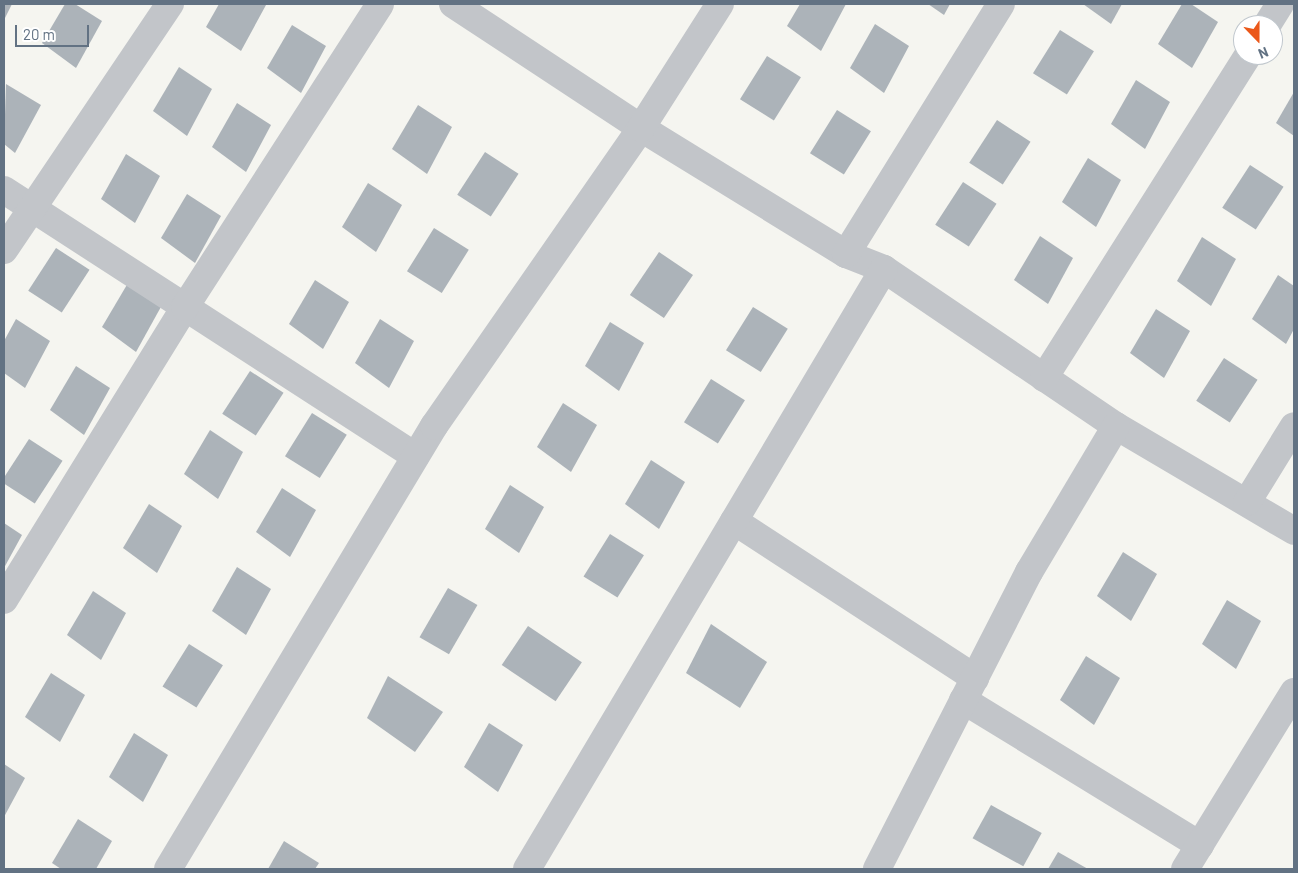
<!DOCTYPE html>
<html>
<head>
<meta charset="utf-8">
<style>
  body { margin:0 }
  #map { position:relative; width:1298px; height:873px; overflow:hidden; background:#f5f5f0; font-family:Barlow,sans-serif }
  div>[style] { position:absolute }
  .building>* { inset:0; background:#acb3b9; transform-origin:0 0 }
  .minor>* { height:28px; margin:-14px; padding:0 14px; transform-origin:14px; border-radius:14px; background:#c2c5c9 }
  span { translate:-50% -50%; white-space:nowrap; text-align:center; line-height:1.15; -webkit-text-stroke:5px #fff; paint-order:stroke }
  .frame { position:absolute; inset:0; border:5px solid #627283; pointer-events:none }
  .north { position:absolute; left:1233px; top:15px; width:50px; height:50px; box-sizing:border-box; background:#fff; border:1px solid #c0c7cd; border-radius:50%; rotate:158deg; font-size:14px; font-weight:700; line-height:20px; text-align:center; color:#627283 }
  .north::after { content:''; display:block; margin:auto; width:18px; height:22px; background:#eb581a; clip-path:polygon(50% 0,100% 100%,50% 72%,0 100%) }
  .scale { position:absolute; left:15px; top:25px; width:74px; height:22px; box-sizing:border-box; border:2px solid #627283; border-top:0; padding-left:6px; font-size:15px; line-height:18px; white-space:nowrap; color:#627283; -webkit-text-stroke:4px #fff; paint-order:stroke }
</style>
</head>
<body>
<div id="map">
  <div class="building">
    <div style="clip-path:polygon(4px 4px,12px 4px,4px 20px)"></div>
    <div style="clip-path:polygon(65px 4px,75px 4px,102px 21px,76px 68px,42px 43px)"></div>
    <div style="clip-path:polygon(219px 4px,266px 5px,241px 51px,206px 27px)"></div>
    <div style="clip-path:polygon(800px 4px,846px 4px,821px 51px,787px 26px)"></div>
    <div style="clip-path:polygon(928px 4px,950px 4px,944px 15px)"></div>
    <div style="clip-path:polygon(1083px 4px,1122px 4px,1111px 24px)"></div>
    <div style="clip-path:polygon(1182px 4px,1191px 4px,1218px 22px,1192px 68px,1158px 44px)"></div>
    <div style="clip-path:polygon(875px 24px,909px 46px,884px 93px,850px 68px)"></div>
    <div style="clip-path:polygon(292px 25px,326px 46px,301px 93px,267px 68px)"></div>
    <div style="left:1060px;top:30px;width:40px;height:51px;rotate:32deg"></div>
    <div style="left:767px;top:56px;width:40px;height:51px;rotate:32deg"></div>
    <div style="clip-path:polygon(179px 67px,212px 89px,187px 136px,153px 111px)"></div>
    <div style="clip-path:polygon(1136px 80px,1170px 102px,1145px 149px,1111px 124px)"></div>
    <div style="clip-path:polygon(6px 84px,41px 105px,15px 153px,4px 144px)"></div>
    <div style="clip-path:polygon(1294px 92px,1294px 136px,1276px 123px)"></div>
    <div style="clip-path:polygon(237px 103px,271px 125px,246px 172px,212px 147px)"></div>
    <div style="clip-path:polygon(418px 105px,452px 127px,427px 174px,392px 149px)"></div>
    <div style="left:837px;top:110px;width:40px;height:51px;rotate:32deg"></div>
    <div style="left:997px;top:120px;width:40px;height:51px;rotate:33deg"></div>
    <div style="left:485px;top:152px;width:40px;height:51px;rotate:33deg"></div>
    <div style="clip-path:polygon(126px 154px,160px 176px,135px 223px,101px 199px)"></div>
    <div style="clip-path:polygon(1088px 158px,1121px 180px,1096px 227px,1062px 202px)"></div>
    <div style="left:1250px;top:165px;width:40px;height:51px;rotate:33deg"></div>
    <div style="left:963px;top:182px;width:40px;height:51px;rotate:33deg"></div>
    <div style="clip-path:polygon(368px 183px,402px 205px,376px 252px,342px 227px)"></div>
    <div style="clip-path:polygon(187px 194px,221px 216px,195px 263px,161px 238px)"></div>
    <div style="left:434px;top:228px;width:41px;height:51px;rotate:32deg"></div>
    <div style="clip-path:polygon(1040px 236px,1073px 258px,1048px 304px,1014px 280px)"></div>
    <div style="clip-path:polygon(1202px 237px,1236px 259px,1211px 306px,1177px 281px)"></div>
    <div style="left:56px;top:248px;width:40px;height:51px;rotate:33deg"></div>
    <div style="left:659px;top:252px;width:41px;height:52px;rotate:34deg"></div>
    <div style="clip-path:polygon(1278px 275px,1294px 286px,1294px 329px,1286px 344px,1252px 319px)"></div>
    <div style="clip-path:polygon(315px 280px,349px 302px,323px 349px,289px 324px)"></div>
    <div style="clip-path:polygon(128px 283px,162px 305px,136px 352px,102px 327px)"></div>
    <div style="left:753px;top:307px;width:41px;height:51px;rotate:32deg"></div>
    <div style="clip-path:polygon(1156px 309px,1190px 331px,1164px 378px,1130px 353px)"></div>
    <div style="clip-path:polygon(16px 319px,50px 341px,25px 388px,4px 373px,4px 341px)"></div>
    <div style="clip-path:polygon(380px 319px,414px 341px,389px 388px,355px 363px)"></div>
    <div style="clip-path:polygon(610px 322px,644px 343px,619px 391px,585px 366px)"></div>
    <div style="left:1224px;top:358px;width:40px;height:51px;rotate:33deg"></div>
    <div style="clip-path:polygon(76px 366px,110px 388px,84px 435px,50px 410px)"></div>
    <div style="left:250px;top:371px;width:40px;height:51px;rotate:33deg"></div>
    <div style="left:711px;top:379px;width:40px;height:51px;rotate:32deg"></div>
    <div style="clip-path:polygon(563px 403px,597px 425px,571px 472px,537px 447px)"></div>
    <div style="left:312px;top:413px;width:41px;height:51px;rotate:32deg"></div>
    <div style="clip-path:polygon(210px 430px,243px 452px,218px 499px,184px 474px)"></div>
    <div style="left:29px;top:439px;width:40px;height:51px;rotate:33deg"></div>
    <div style="clip-path:polygon(651px 460px,685px 482px,659px 529px,625px 504px)"></div>
    <div style="clip-path:polygon(510px 485px,544px 507px,519px 553px,485px 529px)"></div>
    <div style="clip-path:polygon(282px 488px,316px 510px,290px 557px,256px 532px)"></div>
    <div style="clip-path:polygon(149px 504px,182px 526px,157px 573px,123px 548px)"></div>
    <div style="clip-path:polygon(4px 523px,22px 535px,4px 568px)"></div>
    <div style="left:610px;top:534px;width:40px;height:50px;rotate:32deg"></div>
    <div style="clip-path:polygon(1123px 552px,1157px 574px,1131px 621px,1097px 596px)"></div>
    <div style="clip-path:polygon(237px 567px,271px 589px,246px 635px,212px 611px)"></div>
    <div style="left:448px;top:588px;width:34px;height:57px;rotate:30deg"></div>
    <div style="clip-path:polygon(93px 591px,126px 613px,101px 660px,67px 635px)"></div>
    <div style="clip-path:polygon(1227px 600px,1261px 621px,1236px 669px,1202px 644px)"></div>
    <div style="clip-path:polygon(711px 624px,767px 662px,740px 708px,686px 673px)"></div>
    <div style="left:528px;top:626px;width:65px;height:47px;rotate:34deg"></div>
    <div style="left:189px;top:644px;width:40px;height:50px;rotate:32deg"></div>
    <div style="clip-path:polygon(1086px 656px,1120px 678px,1094px 725px,1060px 700px)"></div>
    <div style="clip-path:polygon(51px 673px,85px 695px,60px 742px,25px 717px)"></div>
    <div style="clip-path:polygon(388px 676px,443px 712px,415px 752px,367px 718px)"></div>
    <div style="clip-path:polygon(489px 723px,523px 745px,498px 792px,464px 767px)"></div>
    <div style="clip-path:polygon(134px 733px,168px 755px,143px 802px,109px 777px)"></div>
    <div style="clip-path:polygon(4px 764px,25px 778px,4px 817px)"></div>
    <div style="left:991px;top:805px;width:58px;height:38px;rotate:29deg"></div>
    <div style="clip-path:polygon(78px 819px,112px 841px,96px 869px,61px 869px,52px 863px)"></div>
    <div style="clip-path:polygon(284px 841px,319px 863px,315px 869px,268px 869px)"></div>
    <div style="clip-path:polygon(1058px 852px,1088px 869px,1048px 869px)"></div>
  </div>
  <div class="minor">
    <div style="left:453px;top:4px;width:225px;rotate:33.4deg"></div>
    <div style="left:641px;top:128px;width:241px;rotate:31.6deg"></div>
    <div style="left:846px;top:254px;width:41px;rotate:21.5deg"></div>
    <div style="left:884px;top:269px;width:280px;rotate:34.1deg"></div>
    <div style="left:1116px;top:426px;width:207px;rotate:30.5deg"></div>
    <div style="left:1267px;top:25px;width:25px;rotate:-58deg"></div>
    <div style="left:4px;top:190px;width:490px;rotate:32.9deg"></div>
    <div style="left:4px;top:250px;width:297px;rotate:-56deg"></div>
    <div style="left:846px;top:254px;width:294px;rotate:-58.2deg"></div>
    <div style="left:1044px;top:378px;width:382px;rotate:-57.7deg"></div>
    <div style="left:1247px;top:502px;width:89px;rotate:-58.3deg"></div>
    <div style="left:734px;top:521px;width:288px;rotate:33.1deg"></div>
    <div style="left:4px;top:600px;width:344px;rotate:-58.3deg"></div>
    <div style="left:185px;top:307px;width:360px;rotate:-57.2deg"></div>
    <div style="left:963px;top:700px;width:278px;rotate:31.5deg"></div>
    <div style="left:168px;top:869px;width:517px;rotate:-59.02deg"></div>
    <div style="left:434px;top:426px;width:363px;rotate:-55.2deg"></div>
    <div style="left:641px;top:128px;width:147px;rotate:-57.5deg"></div>
    <div style="left:527px;top:869px;width:698px;rotate:-59.25deg"></div>
    <div style="left:877px;top:869px;width:334px;rotate:-62.9deg"></div>
    <div style="left:1029px;top:572px;width:170px;rotate:-59.2deg"></div>
    <div style="left:1185px;top:869px;width:208px;rotate:-58.4deg"></div>
  </div>
  <div class="frame"></div>
  <div class="north">N</div>
  <div class="scale">20 m</div>
</div>
</body>
</html>
